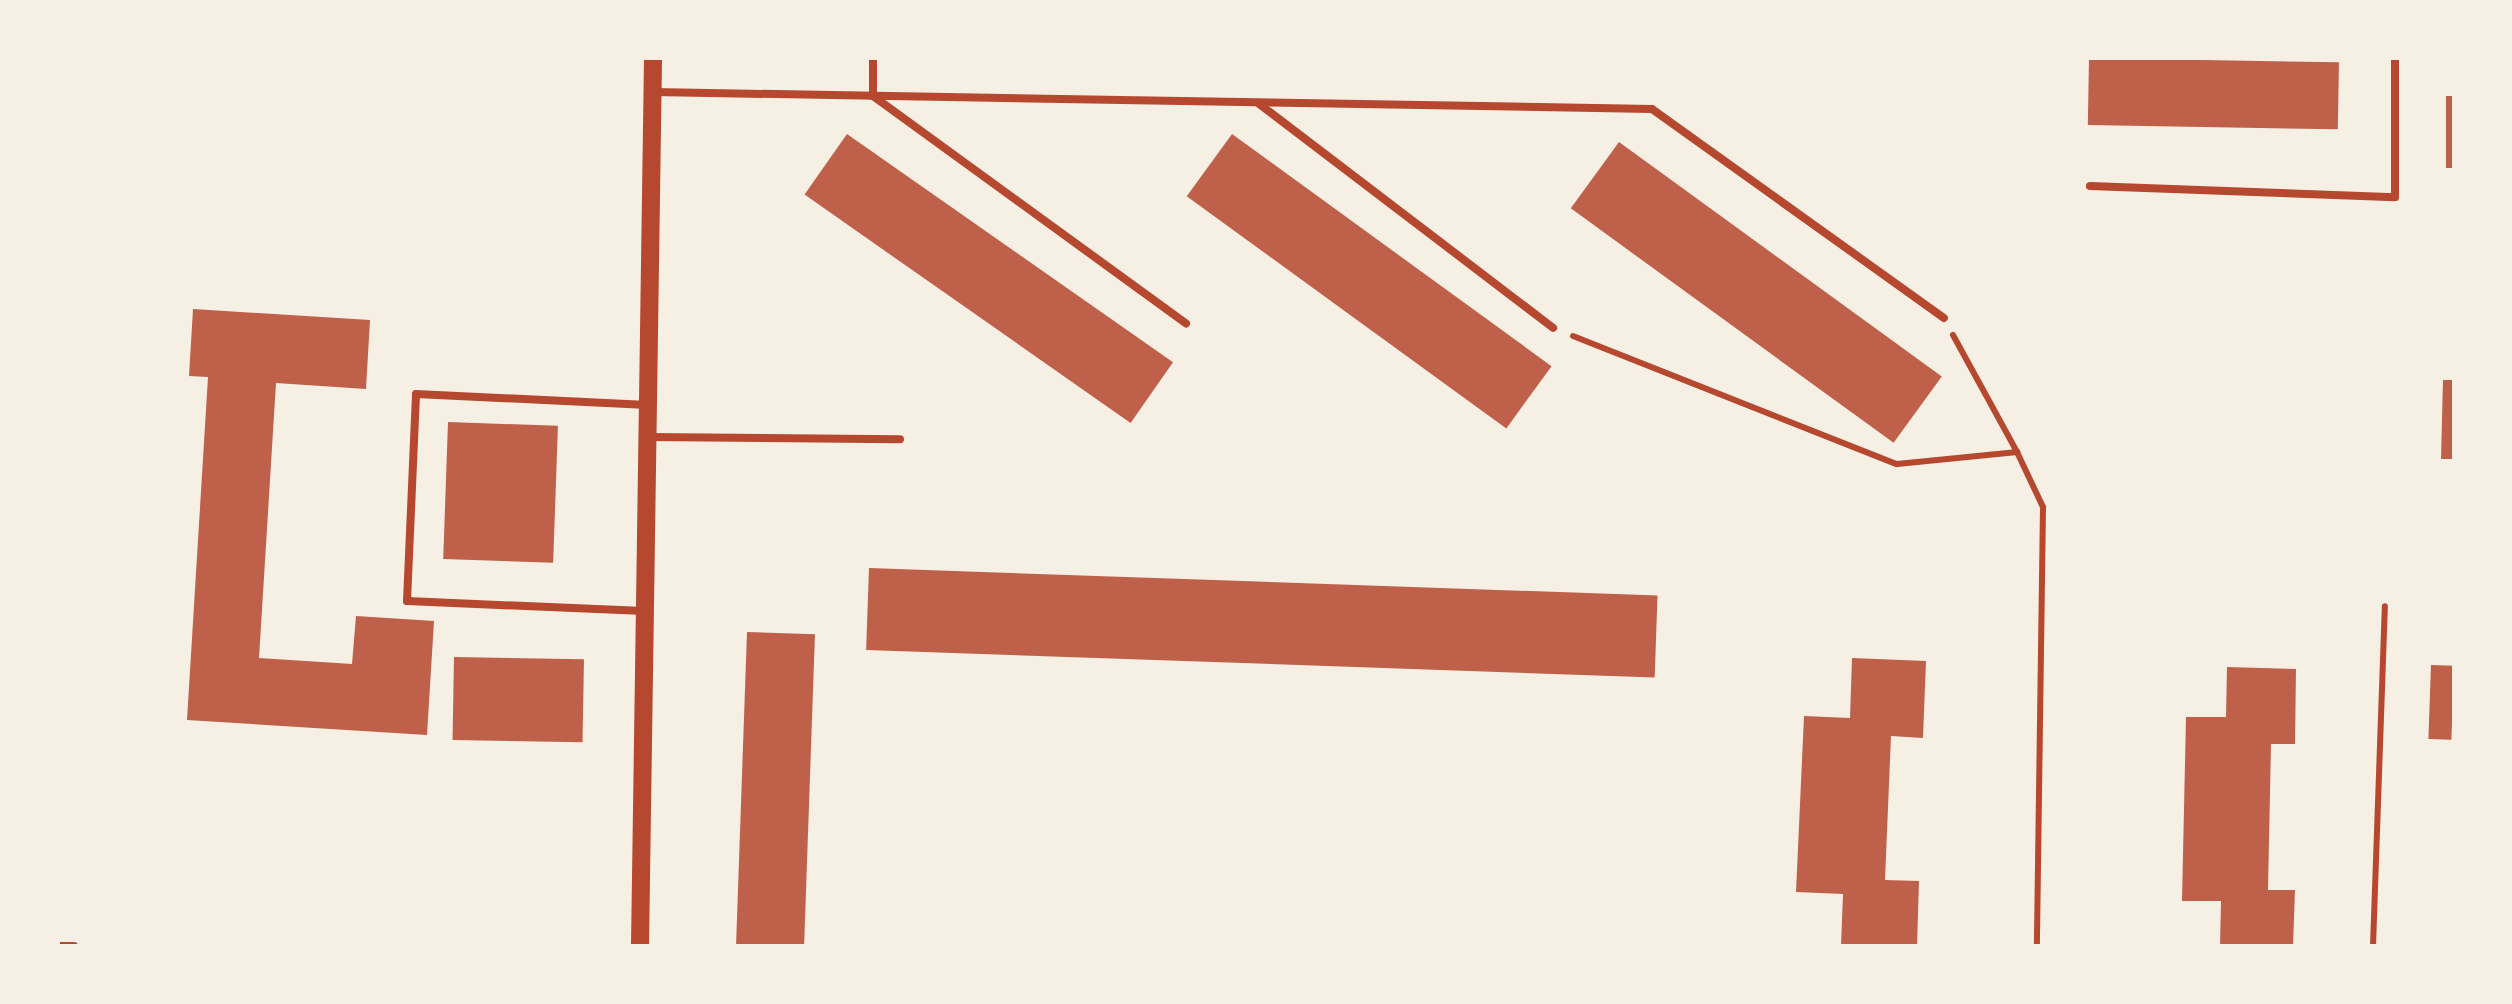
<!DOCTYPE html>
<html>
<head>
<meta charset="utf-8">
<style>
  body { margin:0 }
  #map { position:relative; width:2512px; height:1004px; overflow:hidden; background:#f6efe4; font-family:Helvetica,sans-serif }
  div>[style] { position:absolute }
  .building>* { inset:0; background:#bf614a; transform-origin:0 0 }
  .path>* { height:6px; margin:-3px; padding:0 3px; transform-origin:3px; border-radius:3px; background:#b5482f }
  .service>* { height:8px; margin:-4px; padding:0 4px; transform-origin:4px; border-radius:4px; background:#b5482f }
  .tertiary>* { height:18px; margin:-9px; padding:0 9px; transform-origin:9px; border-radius:9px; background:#b5482f }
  span { translate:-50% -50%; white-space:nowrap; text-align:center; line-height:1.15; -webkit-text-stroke:8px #f6efe4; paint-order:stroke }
  .frame { position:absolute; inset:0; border:60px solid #f6efe4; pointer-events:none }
</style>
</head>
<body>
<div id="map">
  <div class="building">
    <div style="left:2089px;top:58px;width:250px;height:67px;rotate:1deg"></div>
    <div style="left:2446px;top:96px;width:8px;height:72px"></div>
    <div style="left:847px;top:134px;width:398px;height:74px;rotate:35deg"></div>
    <div style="left:1232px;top:134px;width:395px;height:77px;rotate:36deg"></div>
    <div style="left:1619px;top:142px;width:399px;height:82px;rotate:36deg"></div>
    <div style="clip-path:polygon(193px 309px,370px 320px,366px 389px,276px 383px,259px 658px,352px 664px,356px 616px,434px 621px,427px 735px,187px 720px,208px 377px,189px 376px)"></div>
    <div style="clip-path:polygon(2443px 380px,2454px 380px,2454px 459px,2441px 459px)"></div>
    <div style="left:448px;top:422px;width:110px;height:137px;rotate:2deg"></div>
    <div style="left:869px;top:568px;width:789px;height:82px;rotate:2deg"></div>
    <div style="left:747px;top:632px;width:68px;height:314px;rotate:2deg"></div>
    <div style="left:454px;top:657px;width:130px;height:83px;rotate:1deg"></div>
    <div style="clip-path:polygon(1852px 658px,1926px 661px,1923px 738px,1891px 736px,1885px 880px,1919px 881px,1917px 946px,1841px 946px,1843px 894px,1796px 892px,1804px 716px,1850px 718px)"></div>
    <div style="left:2431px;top:665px;width:23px;height:74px;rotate:2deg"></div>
    <div style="clip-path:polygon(2227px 667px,2296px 669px,2295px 744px,2271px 744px,2268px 890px,2295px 890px,2293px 946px,2220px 946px,2221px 901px,2182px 901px,2186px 717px,2226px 717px)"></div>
  </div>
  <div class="path">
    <div style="left:1953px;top:335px;width:133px;rotate:61.3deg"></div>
    <div style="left:1573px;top:336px;width:348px;rotate:21.6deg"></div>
    <div style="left:1897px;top:464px;width:121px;rotate:-5.7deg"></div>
    <div style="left:2017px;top:452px;width:61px;rotate:64.7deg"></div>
    <div style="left:2043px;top:507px;width:439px;rotate:90.8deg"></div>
    <div style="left:2373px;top:946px;width:340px;rotate:-88deg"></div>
  </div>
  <div class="service">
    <div style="left:873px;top:58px;width:38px;rotate:90deg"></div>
    <div style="left:873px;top:96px;width:387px;rotate:36deg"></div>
    <div style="left:653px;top:92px;width:999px;rotate:0.97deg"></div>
    <div style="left:1652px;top:109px;width:359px;rotate:35.6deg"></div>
    <div style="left:1258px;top:103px;width:371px;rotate:37.3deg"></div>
    <div style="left:2090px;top:186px;width:305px;rotate:2.1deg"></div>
    <div style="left:2395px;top:197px;width:139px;rotate:-90deg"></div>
    <div style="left:649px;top:437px;width:251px;rotate:0.5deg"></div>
    <div style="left:644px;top:611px;width:237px;rotate:-177.6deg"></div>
    <div style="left:407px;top:601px;width:207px;rotate:-87.5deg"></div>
    <div style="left:416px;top:394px;width:232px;rotate:2.7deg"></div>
    <div style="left:58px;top:946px;width:16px"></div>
  </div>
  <div class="tertiary">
    <div style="left:640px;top:946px;width:888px;rotate:-89.16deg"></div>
  </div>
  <div class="frame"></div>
</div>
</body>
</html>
